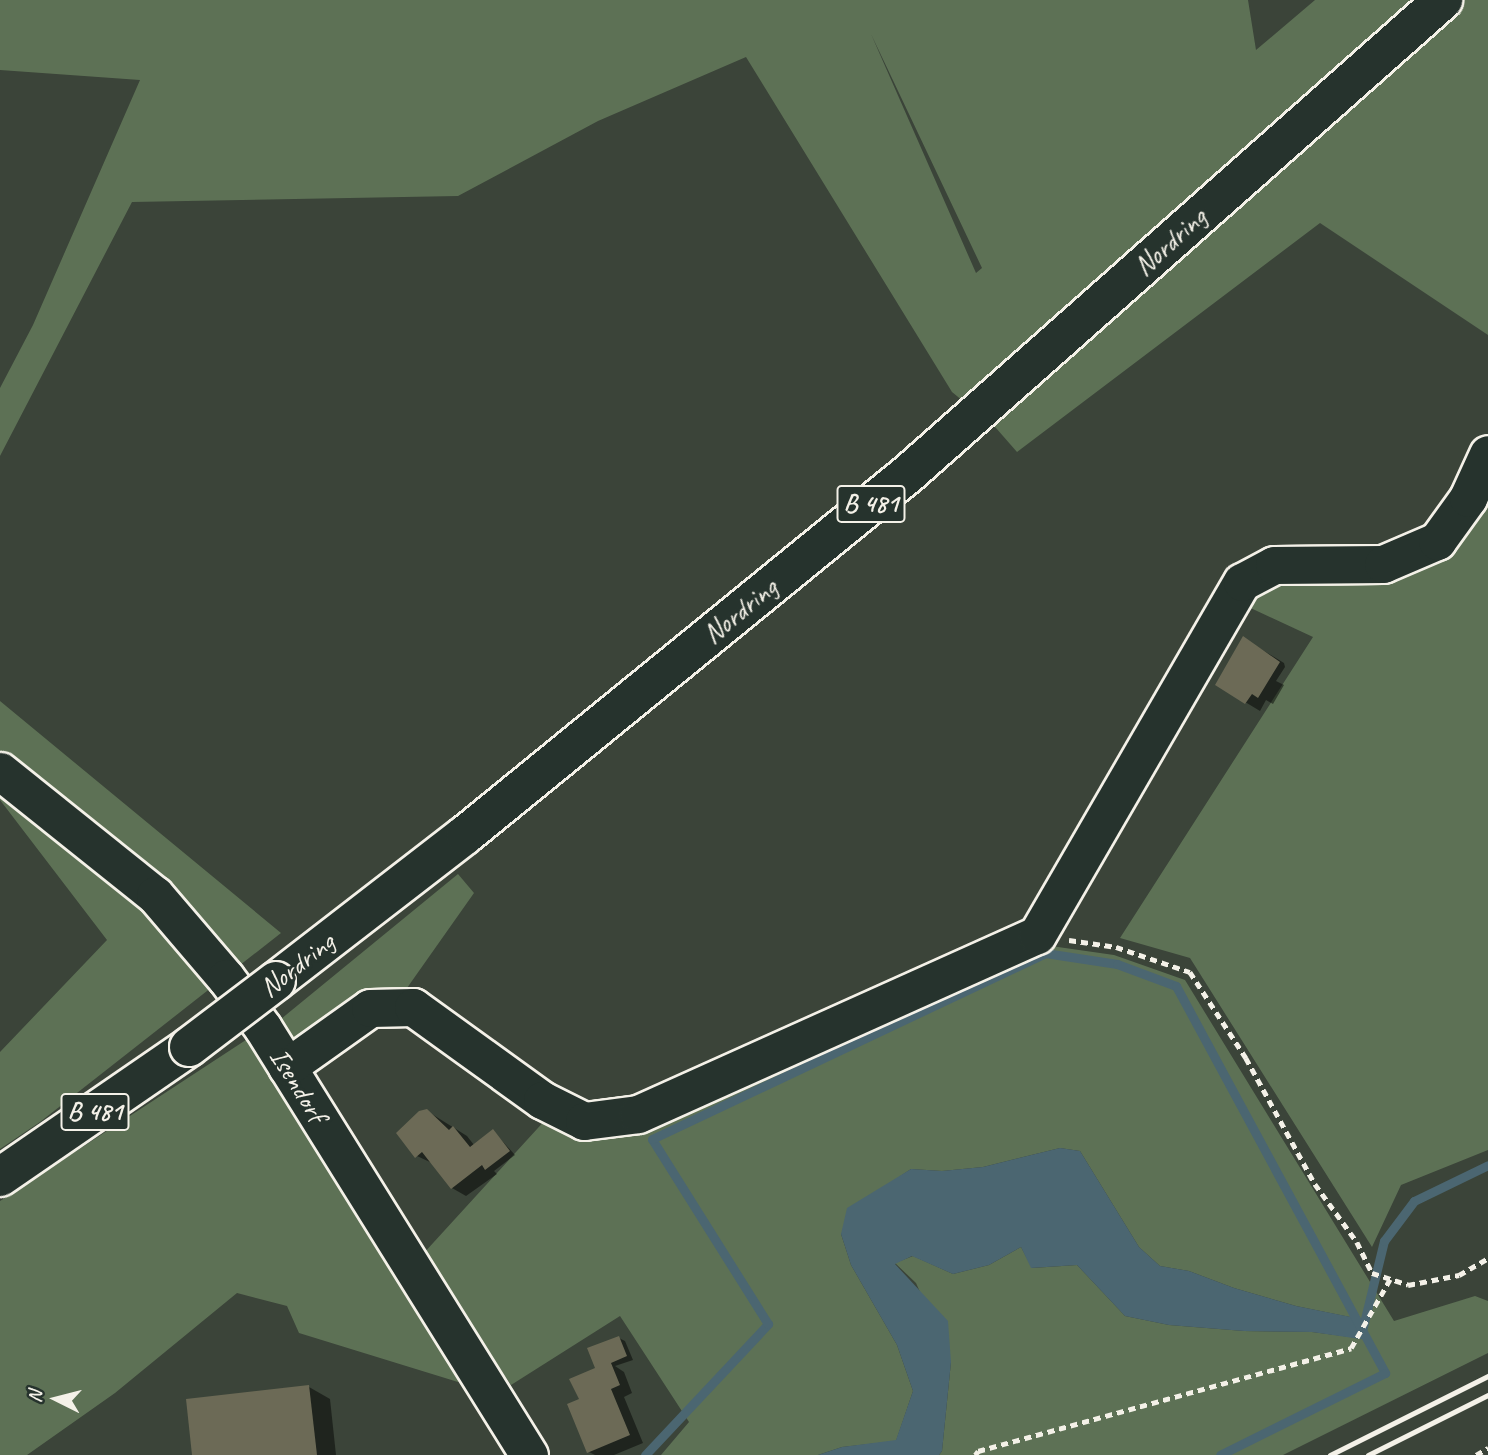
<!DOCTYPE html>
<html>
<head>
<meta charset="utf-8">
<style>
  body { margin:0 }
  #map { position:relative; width:1488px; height:1455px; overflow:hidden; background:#3b4439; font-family:Caveat,sans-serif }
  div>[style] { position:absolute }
  .green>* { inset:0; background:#5d7155 }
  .water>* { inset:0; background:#4b6671 }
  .shadow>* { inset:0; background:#0007 }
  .stream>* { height:9px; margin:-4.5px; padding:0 4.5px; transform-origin:4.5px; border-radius:4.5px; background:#4b6671 }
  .building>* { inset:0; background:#6c6a56 }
  .path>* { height:4.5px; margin-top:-2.25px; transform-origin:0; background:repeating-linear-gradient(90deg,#f4f1e8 0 7px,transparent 0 12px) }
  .roads { filter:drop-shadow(2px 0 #f4f1e8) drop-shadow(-2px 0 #f4f1e8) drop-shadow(0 2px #f4f1e8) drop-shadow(0 -2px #f4f1e8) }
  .minor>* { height:37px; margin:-18.5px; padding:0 18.5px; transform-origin:18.5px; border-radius:18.5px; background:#26332d }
  .major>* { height:38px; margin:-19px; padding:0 19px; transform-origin:19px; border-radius:19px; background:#26332d }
  .rail>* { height:5px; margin:-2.5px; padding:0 2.5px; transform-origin:2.5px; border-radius:2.5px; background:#f4f1e8 }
  .bridges { filter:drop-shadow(2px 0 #f4f1e8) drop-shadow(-2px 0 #f4f1e8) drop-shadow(0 2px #f4f1e8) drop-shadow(0 -2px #f4f1e8) }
  .major-bridge>* { height:38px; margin:-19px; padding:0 19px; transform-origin:19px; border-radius:19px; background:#26332d }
  span { translate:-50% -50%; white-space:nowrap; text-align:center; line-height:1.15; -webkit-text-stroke:6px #26332d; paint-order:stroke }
  .shield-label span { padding:2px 5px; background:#26332d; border:2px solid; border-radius:5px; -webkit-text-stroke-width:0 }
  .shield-label { font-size:26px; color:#f4f1e8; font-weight:700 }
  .street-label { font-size:28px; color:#f4f1e8 }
  .north { position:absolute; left:21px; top:1364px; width:70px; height:70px; -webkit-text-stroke:5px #26332d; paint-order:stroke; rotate:276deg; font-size:19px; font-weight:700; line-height:28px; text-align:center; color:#f4f1e8 }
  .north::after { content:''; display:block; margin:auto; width:24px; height:32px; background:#f4f1e8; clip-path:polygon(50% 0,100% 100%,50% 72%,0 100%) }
</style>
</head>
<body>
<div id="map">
  <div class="green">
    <div style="clip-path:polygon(evenodd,0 0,1248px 0,1256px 50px,1315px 0,1488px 0,1488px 335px,1320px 223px,1017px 452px,996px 428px,952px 392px,746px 57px,598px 121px,458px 196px,132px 202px,0 456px,0 388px,33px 325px,140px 80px,0 70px,0 0,871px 34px,982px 268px,976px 273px,871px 34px)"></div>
    <div style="clip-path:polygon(1488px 490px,1488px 1150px,1401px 1185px,1372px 1247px,1190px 958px,1120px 938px,1313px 637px,1242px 604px,1281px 574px,1391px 575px)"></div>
    <div style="clip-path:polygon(0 701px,281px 933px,40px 1122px,0 1149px,0 1052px,107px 940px,0 800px)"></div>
    <div style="clip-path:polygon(458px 874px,474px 893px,407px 988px,373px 997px,291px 1056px,270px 1028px)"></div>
    <div style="clip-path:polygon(1037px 944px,1114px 955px,1185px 980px,1394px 1321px,1475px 1296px,1488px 1301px,1488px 1353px,1283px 1455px,939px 1455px,942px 1451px,951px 1362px,916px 1283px,895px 1263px,913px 1256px,953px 1274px,989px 1265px,1021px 1247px,1032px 1268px,1077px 1265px,1125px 1316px,1169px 1325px,1244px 1331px,1312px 1332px,1366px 1339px,1355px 1318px,1296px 1306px,1234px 1288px,1189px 1271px,1160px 1266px,1139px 1247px,1080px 1151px,1060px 1148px,983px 1167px,942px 1171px,911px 1169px,890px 1183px,841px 1234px,851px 1265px,897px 1345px,913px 1391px,896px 1441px,842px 1447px,818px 1455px,661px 1455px,689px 1422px,620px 1316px,511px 1385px,423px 1254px,548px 1117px,583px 1127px)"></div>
    <div style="clip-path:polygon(255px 1034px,465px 1376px,458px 1382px,299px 1333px,287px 1306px,237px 1293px,115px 1393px,27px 1455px,0 1455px,0 1201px)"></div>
  </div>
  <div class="water">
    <div style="clip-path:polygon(1060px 1148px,1080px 1151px,1139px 1247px,1160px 1266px,1189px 1271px,1234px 1288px,1296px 1306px,1356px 1318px,1367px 1340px,1312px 1332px,1244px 1331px,1169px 1325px,1125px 1316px,1077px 1265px,1031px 1268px,1021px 1247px,989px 1265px,953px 1274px,912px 1256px,895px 1264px,948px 1321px,951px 1362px,942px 1451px,939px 1455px,818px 1455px,842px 1447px,896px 1440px,913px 1391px,897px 1345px,851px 1265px,841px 1234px,847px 1208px,911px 1169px,942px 1171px,983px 1167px)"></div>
  </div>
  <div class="shadow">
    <div style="clip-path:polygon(1244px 639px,1284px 663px,1285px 667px,1276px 681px,1284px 685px,1273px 704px,1266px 700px,1260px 711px,1217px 685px)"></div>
    <div style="clip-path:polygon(427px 1111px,467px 1136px,474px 1145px,493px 1131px,515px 1155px,494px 1171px,497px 1174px,466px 1196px,452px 1188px,432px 1163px,417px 1156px)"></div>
    <div style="clip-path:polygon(619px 1338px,625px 1341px,633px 1360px,615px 1366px,624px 1372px,632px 1393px,624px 1397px,643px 1443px,614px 1455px,595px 1455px,589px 1452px,581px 1400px)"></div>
    <div style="clip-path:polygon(309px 1387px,330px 1399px,336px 1455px,194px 1455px)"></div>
  </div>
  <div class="stream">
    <div style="left:1362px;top:1331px;width:93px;rotate:-76.3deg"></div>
    <div style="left:1384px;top:1241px;width:50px;rotate:-53.1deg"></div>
    <div style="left:1414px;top:1201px;width:82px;rotate:-25.9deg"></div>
    <div style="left:645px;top:1455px;width:180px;rotate:-46.8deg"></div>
    <div style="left:768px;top:1324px;width:218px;rotate:-122.1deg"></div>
    <div style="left:652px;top:1139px;width:435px;rotate:-25.3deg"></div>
    <div style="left:1045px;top:953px;width:73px;rotate:8.7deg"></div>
    <div style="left:1117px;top:964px;width:63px;rotate:20.4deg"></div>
    <div style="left:1176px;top:986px;width:440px;rotate:61.6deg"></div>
    <div style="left:1385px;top:1373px;width:184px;rotate:153.6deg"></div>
  </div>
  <div class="building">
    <div style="clip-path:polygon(1243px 636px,1280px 662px,1258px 698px,1252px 694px,1245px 704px,1215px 685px)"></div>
    <div style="clip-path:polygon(427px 1109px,449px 1130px,453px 1126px,470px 1147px,493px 1129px,510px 1151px,485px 1170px,482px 1165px,451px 1189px,422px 1152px,415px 1158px,396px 1133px,419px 1111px)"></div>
    <div style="clip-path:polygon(619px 1336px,627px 1356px,611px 1363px,620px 1385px,611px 1389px,630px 1435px,587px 1453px,567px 1404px,579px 1399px,569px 1379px,595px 1368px,587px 1348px)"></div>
    <div style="clip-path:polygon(309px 1385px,317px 1455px,192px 1455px,186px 1399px)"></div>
  </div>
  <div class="path">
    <div style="left:1069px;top:940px;width:48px;rotate:8.5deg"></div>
    <div style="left:1116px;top:947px;width:78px;rotate:18.7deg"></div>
    <div style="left:1190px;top:972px;width:103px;rotate:56.9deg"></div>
    <div style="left:1246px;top:1058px;width:144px;rotate:61.3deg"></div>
    <div style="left:1315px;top:1184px;width:72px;rotate:54.1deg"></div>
    <div style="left:1357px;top:1242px;width:34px;rotate:64deg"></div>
    <div style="left:1372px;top:1273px;width:38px;rotate:18deg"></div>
    <div style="left:1408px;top:1285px;width:52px;rotate:-11.1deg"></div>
    <div style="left:1459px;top:1275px;width:34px;rotate:-30deg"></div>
    <div style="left:975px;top:1455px;width:5px;rotate:-53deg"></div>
    <div style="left:978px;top:1451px;width:387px;rotate:-15.4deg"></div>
    <div style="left:1351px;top:1348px;width:79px;rotate:-60.5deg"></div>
    <div style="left:1476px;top:1455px;width:14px;rotate:-30deg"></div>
  </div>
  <div class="roads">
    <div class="minor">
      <div style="left:0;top:771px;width:198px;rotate:38.7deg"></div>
      <div style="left:155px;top:895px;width:109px;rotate:49.5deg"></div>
      <div style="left:226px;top:978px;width:62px;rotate:53.5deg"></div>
      <div style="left:263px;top:1028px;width:503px;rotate:58.08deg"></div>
      <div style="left:287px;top:1067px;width:102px;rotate:-35.4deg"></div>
      <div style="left:370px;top:1008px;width:43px;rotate:-1.3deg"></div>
      <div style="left:413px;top:1007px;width:159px;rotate:35.8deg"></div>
      <div style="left:542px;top:1100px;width:47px;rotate:26.6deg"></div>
      <div style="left:584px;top:1121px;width:54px;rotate:-7.4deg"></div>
      <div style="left:638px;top:1114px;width:437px;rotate:-24.2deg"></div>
      <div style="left:1037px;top:935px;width:408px;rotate:-59.9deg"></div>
      <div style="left:1242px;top:582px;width:36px;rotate:-28deg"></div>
      <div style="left:1274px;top:565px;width:109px;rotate:-0.5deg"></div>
      <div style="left:1383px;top:564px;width:59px;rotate:-23.1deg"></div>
      <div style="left:1437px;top:541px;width:53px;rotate:-54.2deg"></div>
      <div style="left:1468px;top:498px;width:48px;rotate:-65.6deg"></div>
    </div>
    <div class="major">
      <div style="left:276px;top:981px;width:239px;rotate:-37.7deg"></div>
      <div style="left:465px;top:835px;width:571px;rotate:-39.18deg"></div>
      <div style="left:908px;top:474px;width:715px;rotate:-41.54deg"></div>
      <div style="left:0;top:1177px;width:229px;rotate:-34.5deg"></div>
    </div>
  </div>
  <div class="rail">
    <div style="left:1330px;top:1455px;width:177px;rotate:-26.6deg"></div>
    <div style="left:1368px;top:1455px;width:134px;rotate:-26.6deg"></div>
  </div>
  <div class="bridges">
    <div class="major-bridge">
      <div style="left:189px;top:1047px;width:109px;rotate:-37.2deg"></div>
    </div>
  </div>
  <div class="shield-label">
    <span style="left:871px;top:504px">B 481</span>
    <span style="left:95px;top:1112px">B 481</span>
  </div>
  <div class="street-label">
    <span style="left:1170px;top:242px;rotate:-42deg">Nordring</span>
    <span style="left:740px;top:611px;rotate:-39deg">Nordring</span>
    <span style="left:297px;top:965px;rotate:-38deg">Nordring</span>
    <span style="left:298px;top:1085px;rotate:58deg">Isendorf</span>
  </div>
  <div class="north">N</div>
</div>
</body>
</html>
